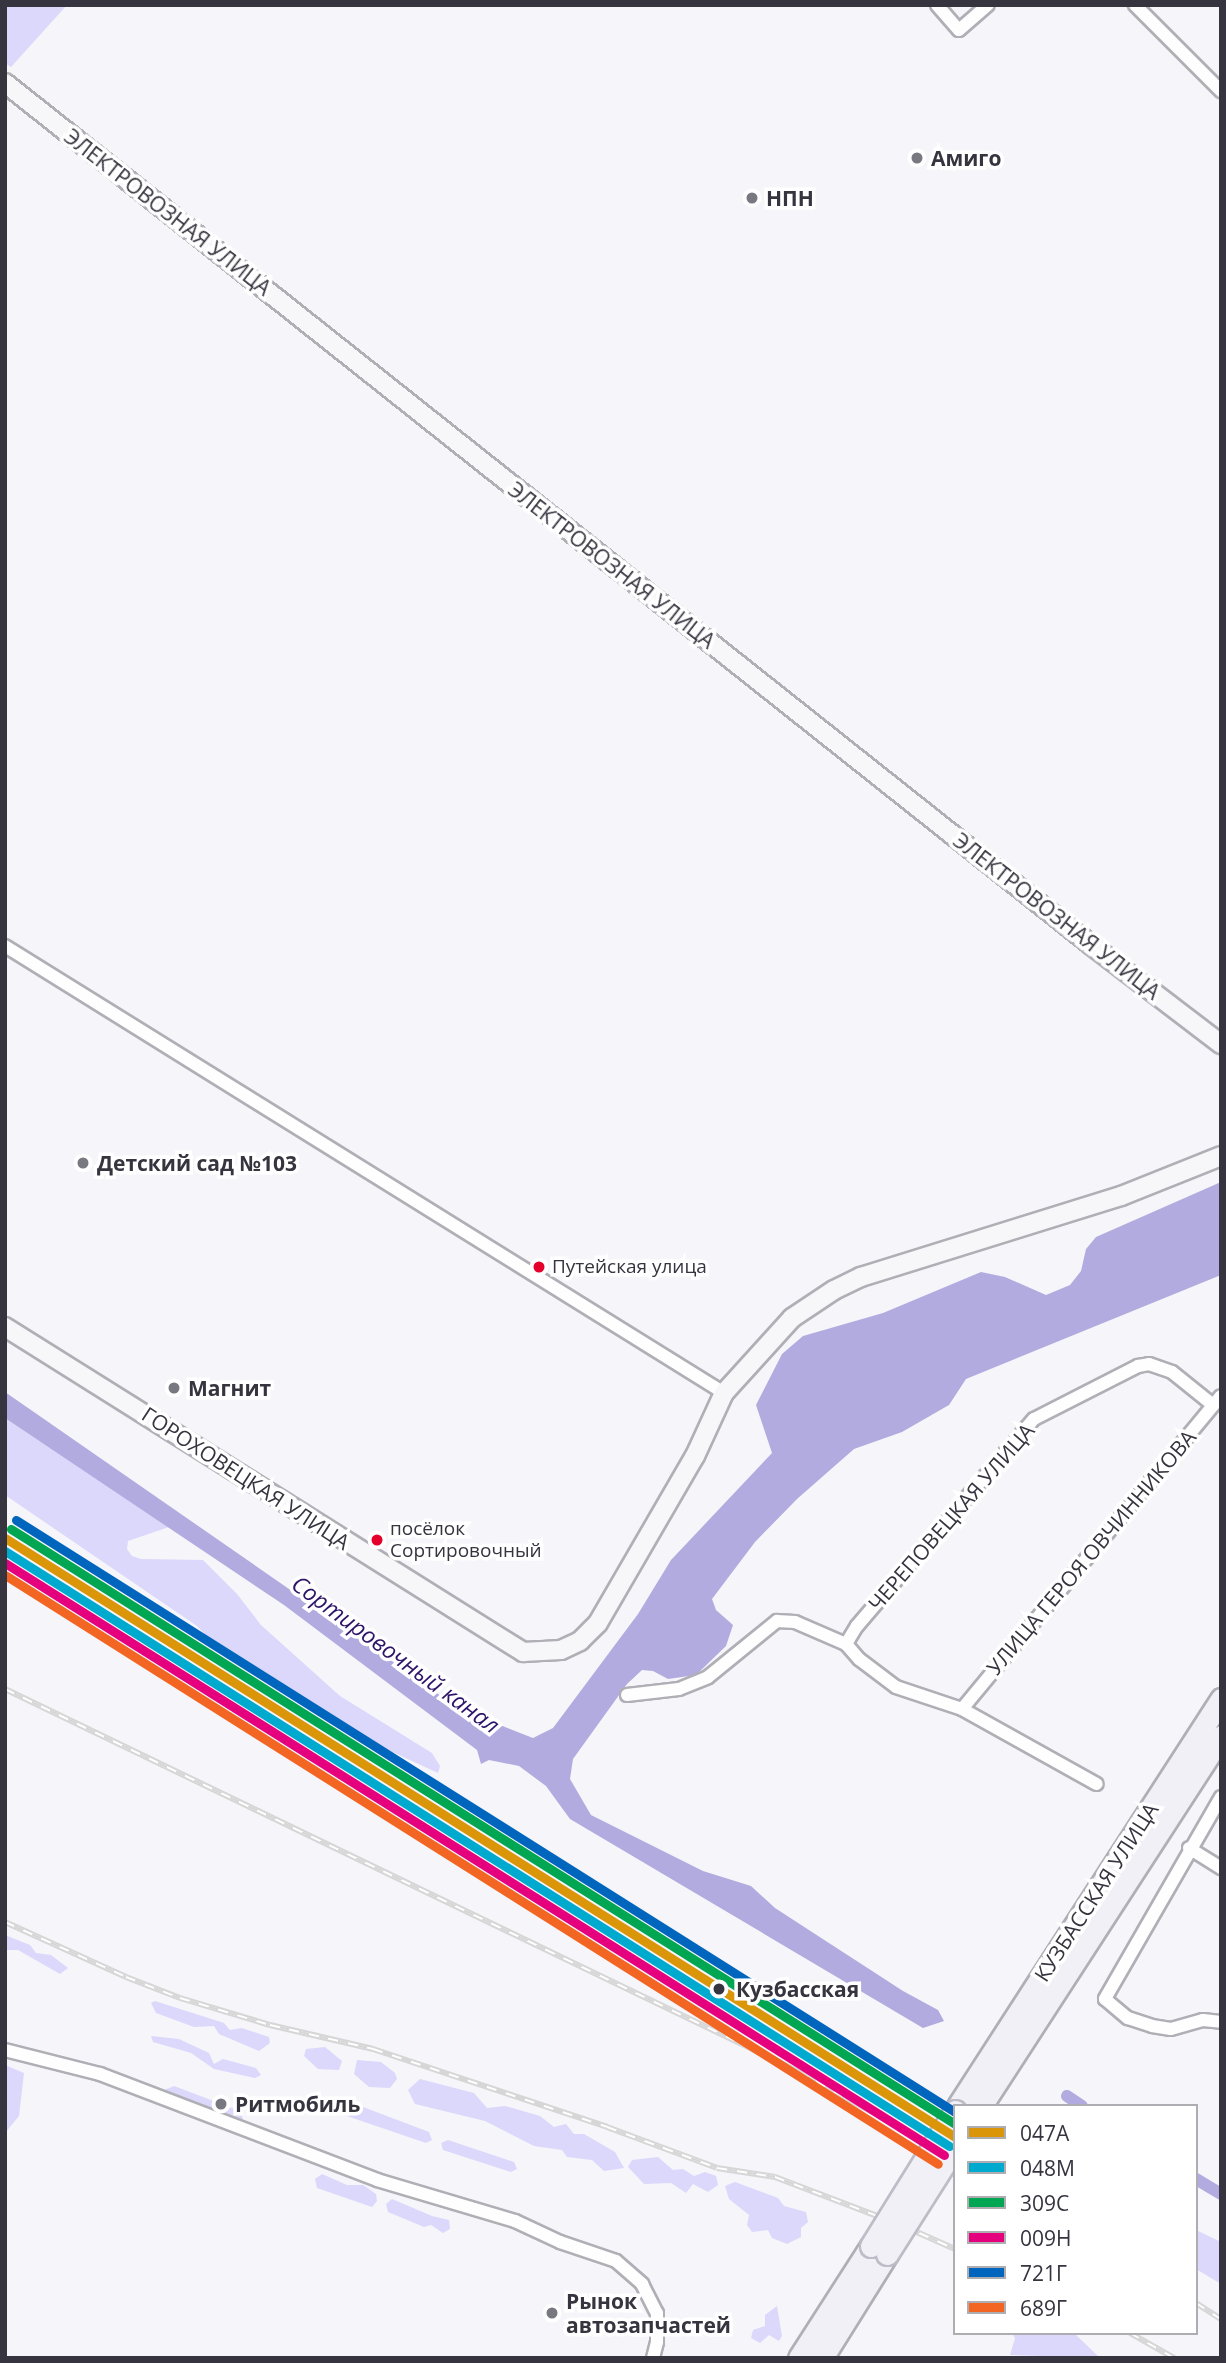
<!DOCTYPE html>
<html>
<head>
<meta charset="utf-8">
<style>
  body { margin:0 }
  #map { position:relative; width:1226px; height:2363px; overflow:hidden; background:#f5f5fa; font-family:"Open Sans",sans-serif }
  div>[style] { position:absolute }
  .green>* { inset:0; background:#dbd8fb }
  .water>* { inset:0; background:#b2abdf }
  .canal>* { height:12px; margin:-6px; padding:0 6px; transform-origin:6px; border-radius:6px; background:#b2abdf }
  .roads { filter:drop-shadow(2px 0 #b0afb6) drop-shadow(-2px 0 #b0afb6) drop-shadow(0 2px #b0afb6) drop-shadow(0 -2px #b0afb6) }
  .street>* { height:12px; margin:-6px; padding:0 6px; transform-origin:6px; border-radius:6px; background:#fefefe }
  .secondary>* { height:18px; margin:-9px; padding:0 9px; transform-origin:9px; border-radius:9px; background:#f7f7fa }
  .primary>* { height:21px; margin:-10.5px; padding:0 10.5px; transform-origin:10.5px; border-radius:10.5px; background:#f1f0f6 }
  .rail>* { height:6px; margin-top:-3px; transform-origin:0; background:repeating-linear-gradient(90deg,#fff 0 10px,#d6d6d7 0 20px); box-sizing:border-box; border-block:2px solid #d6d6d7 }
  .bridges { filter:drop-shadow(2px 0 #bdbcc7) drop-shadow(-2px 0 #bdbcc7) drop-shadow(0 2px #bdbcc7) drop-shadow(0 -2px #bdbcc7) }
  .primary-bridge>* { height:21px; margin:-10.5px; padding:0 10.5px; transform-origin:10.5px; border-radius:10.5px; background:#f1f0f6 }
  .rail-1>* { height:9px; margin:-4.5px; padding:0 4.5px; transform-origin:4.5px; border-radius:4.5px; background:#da9509 }
  .rail-2>* { height:9px; margin:-4.5px; padding:0 4.5px; transform-origin:4.5px; border-radius:4.5px; background:#00a9ce }
  .rail-3>* { height:9px; margin:-4.5px; padding:0 4.5px; transform-origin:4.5px; border-radius:4.5px; background:#00a651 }
  .rail-4>* { height:9px; margin:-4.5px; padding:0 4.5px; transform-origin:4.5px; border-radius:4.5px; background:#e5007d }
  .rail-5>* { height:9px; margin:-4.5px; padding:0 4.5px; transform-origin:4.5px; border-radius:4.5px; background:#0065bd }
  .rail-6>* { height:9px; margin:-4.5px; padding:0 4.5px; transform-origin:4.5px; border-radius:4.5px; background:#f26522 }
  .dots>* { width:19px; height:19px; translate:-50% -50%; box-sizing:border-box; border:4px solid #fff; border-radius:50% }
  span { translate:-50% -50%; white-space:nowrap; text-align:center; line-height:1.15; -webkit-text-stroke:7px #fff; paint-order:stroke }
  .bus-label { font-size:19px; color:#35343f }
  .left { translate:0 -50%; text-align:left }
  .poi-label { font-size:21px; color:#35343f; font-weight:700 }
  .street-label { font-size:21px; color:#35343f }
  .stop-label { font-size:21px; color:#35343f; font-weight:700 }
  .water-label { font-size:23px; color:#2e1469; font-style:italic }
  .frame { position:absolute; inset:0; border:7px solid #35343f; pointer-events:none }
  .legend { position:absolute; left:953px; top:2104px; width:245px; height:231px; box-sizing:border-box; background:#fff; border:2px solid #aeaeb2; margin:0; padding:9px 12px; list-style:none; font-size:21px; color:#35343f }
  .legend li { display:flex; align-items:center; gap:14px; height:35px }
  .legend b { width:35px; border:2px solid #aeaeb2 }
</style>
</head>
<body>
<div id="map">
  <div class="green">
    <div style="clip-path:polygon(5px 5px,67px 5px,11px 67px,5px 63px)"></div>
    <div style="clip-path:polygon(5px 1418px,169px 1527px,128px 1541px,127px 1549px,132px 1556px,141px 1559px,203px 1560px,237px 1594px,261px 1625px,340px 1696px,432px 1753px,440px 1766px,438px 1773px,360px 1737px,296px 1695px,252px 1673px,222px 1652px,197px 1626px,5px 1495px)"></div>
    <div style="clip-path:polygon(5px 1935px,30px 1945px,36px 1953px,51px 1955px,68px 1968px,60px 1974px,18px 1950px,5px 1950px)"></div>
    <div style="clip-path:polygon(155px 2001px,224px 2023px,230px 2030px,242px 2028px,269px 2037px,270px 2043px,259px 2051px,219px 2034px,214px 2026px,194px 2027px,156px 2013px,151px 2003px)"></div>
    <div style="clip-path:polygon(151px 2036px,179px 2039px,209px 2053px,214px 2064px,223px 2059px,256px 2068px,261px 2075px,255px 2078px,214px 2069px,191px 2053px,153px 2042px)"></div>
    <div style="clip-path:polygon(325px 2047px,342px 2061px,339px 2070px,318px 2069px,304px 2056px,306px 2049px)"></div>
    <div style="clip-path:polygon(357px 2060px,381px 2062px,395px 2073px,397px 2079px,390px 2088px,369px 2087px,354px 2074px)"></div>
    <div style="clip-path:polygon(5px 2065px,24px 2073px,19px 2116px,5px 2133px)"></div>
    <div style="clip-path:polygon(420px 2079px,474px 2093px,487px 2108px,505px 2106px,540px 2116px,554px 2127px,566px 2124px,574px 2134px,584px 2134px,615px 2152px,624px 2168px,604px 2171px,592px 2160px,567px 2157px,562px 2150px,534px 2146px,485px 2121px,415px 2104px,408px 2090px)"></div>
    <div style="clip-path:polygon(174px 2086px,240px 2111px,243px 2119px,236px 2120px,165px 2097px,162px 2091px)"></div>
    <div style="clip-path:polygon(342px 2099px,429px 2132px,432px 2140px,426px 2143px,338px 2113px,334px 2105px)"></div>
    <div style="clip-path:polygon(448px 2140px,514px 2162px,517px 2169px,511px 2172px,443px 2150px,441px 2143px)"></div>
    <div style="clip-path:polygon(658px 2157px,673px 2170px,683px 2169px,694px 2176px,705px 2172px,716px 2176px,718px 2185px,708px 2192px,693px 2184px,686px 2193px,671px 2183px,644px 2184px,628px 2167px,632px 2160px)"></div>
    <div style="clip-path:polygon(322px 2174px,347px 2185px,363px 2185px,376px 2194px,377px 2201px,372px 2207px,317px 2188px,315px 2179px)"></div>
    <div style="clip-path:polygon(735px 2182px,778px 2198px,784px 2206px,806px 2212px,808px 2222px,801px 2228px,801px 2237px,787px 2244px,772px 2238px,768px 2230px,752px 2232px,747px 2225px,749px 2215px,729px 2199px,725px 2186px)"></div>
    <div style="clip-path:polygon(392px 2199px,432px 2216px,449px 2220px,450px 2229px,443px 2233px,431px 2225px,424px 2227px,388px 2212px,386px 2204px)"></div>
    <div style="clip-path:polygon(1196px 2230px,1221px 2242px,1221px 2284px,1196px 2269px)"></div>
    <div style="clip-path:polygon(777px 2306px,782px 2336px,779px 2341px,769px 2335px,760px 2343px,751px 2338px,753px 2330px,765px 2326px,765px 2315px)"></div>
    <div style="clip-path:polygon(1012px 2333px,1074px 2333px,1100px 2358px,1010px 2355px,1015px 2338px)"></div>
  </div>
  <div class="water">
    <div style="clip-path:polygon(1221px 1182px,1221px 1275px,966px 1379px,949px 1405px,902px 1432px,854px 1449px,797px 1499px,755px 1542px,712px 1599px,716px 1610px,733px 1625px,726px 1646px,696px 1675px,668px 1679px,653px 1671px,642px 1670px,627px 1684px,573px 1759px,570px 1779px,591px 1815px,703px 1871px,751px 1886px,775px 1908px,903px 1991px,938px 2010px,944px 2021px,923px 2028px,570px 1819px,546px 1786px,519px 1766px,489px 1760px,481px 1764px,477px 1750px,284px 1605px,5px 1418px,5px 1392px,354px 1634px,441px 1696px,485px 1733px,500px 1725px,533px 1738px,553px 1728px,638px 1614px,671px 1560px,772px 1453px,756px 1405px,782px 1354px,803px 1336px,883px 1313px,981px 1272px,1005px 1277px,1046px 1295px,1070px 1285px,1081px 1271px,1086px 1249px,1096px 1237px)"></div>
  </div>
  <div class="canal">
    <div style="left:1067px;top:2096px;width:18px;rotate:34deg"></div>
    <div style="left:1196px;top:2179px;width:29px;rotate:31deg"></div>
  </div>
  <div class="roads">
    <div class="street">
      <div style="left:937px;top:5px;width:33px;rotate:49deg"></div>
      <div style="left:959px;top:30px;width:38px;rotate:-41deg"></div>
      <div style="left:1135px;top:5px;width:122px;rotate:45deg"></div>
      <div style="left:5px;top:946px;width:847px;rotate:31.87deg"></div>
      <div style="left:846px;top:1644px;width:21px;rotate:-59deg"></div>
      <div style="left:857px;top:1626px;width:272px;rotate:-49.5deg"></div>
      <div style="left:1034px;top:1419px;width:117px;rotate:-27deg"></div>
      <div style="left:1138px;top:1366px;width:11px;rotate:-10deg"></div>
      <div style="left:1149px;top:1364px;width:24px;rotate:19deg"></div>
      <div style="left:1172px;top:1372px;width:53px;rotate:38.8deg"></div>
      <div style="left:627px;top:1695px;width:52px;rotate:-6.6deg"></div>
      <div style="left:679px;top:1689px;width:31px;rotate:-22deg"></div>
      <div style="left:708px;top:1677px;width:89px;rotate:-39.1deg"></div>
      <div style="left:777px;top:1621px;width:18px;rotate:3deg"></div>
      <div style="left:795px;top:1622px;width:56px;rotate:23.3deg"></div>
      <div style="left:846px;top:1644px;width:20px;rotate:49deg"></div>
      <div style="left:859px;top:1659px;width:46px;rotate:37.1deg"></div>
      <div style="left:896px;top:1687px;width:70px;rotate:18.4deg"></div>
      <div style="left:962px;top:1709px;width:154px;rotate:29.1deg"></div>
      <div style="left:962px;top:1709px;width:406px;rotate:-50.4deg"></div>
      <div style="left:1221px;top:1797px;width:233px;rotate:119.9deg"></div>
      <div style="left:1105px;top:1999px;width:30px;rotate:40deg"></div>
      <div style="left:1128px;top:2018px;width:25px;rotate:18deg"></div>
      <div style="left:1152px;top:2026px;width:19px;rotate:9deg"></div>
      <div style="left:1171px;top:2029px;width:33px;rotate:-16deg"></div>
      <div style="left:1203px;top:2020px;width:18px;rotate:6deg"></div>
      <div style="left:1189px;top:1848px;width:38px;rotate:32deg"></div>
      <div style="left:5px;top:2050px;width:98px;rotate:14.2deg"></div>
      <div style="left:100px;top:2074px;width:297px;rotate:20.9deg"></div>
      <div style="left:377px;top:2180px;width:144px;rotate:16.5deg"></div>
      <div style="left:515px;top:2221px;width:50px;rotate:25deg"></div>
      <div style="left:560px;top:2242px;width:59px;rotate:18.7deg"></div>
      <div style="left:616px;top:2261px;width:35px;rotate:41deg"></div>
      <div style="left:642px;top:2284px;width:33px;rotate:63deg"></div>
      <div style="left:657px;top:2313px;width:29px;rotate:90deg"></div>
      <div style="left:657px;top:2342px;width:16px;rotate:104deg"></div>
    </div>
    <div class="secondary">
      <div style="left:5px;top:83px;width:1385px;rotate:38.43deg"></div>
      <div style="left:1090px;top:944px;width:165px;rotate:37.4deg"></div>
      <div style="left:5px;top:1327px;width:612px;rotate:32.1deg"></div>
      <div style="left:523px;top:1652px;width:38px;rotate:-3deg"></div>
      <div style="left:561px;top:1650px;width:21px;rotate:-25deg"></div>
      <div style="left:580px;top:1641px;width:25px;rotate:-45deg"></div>
      <div style="left:598px;top:1623px;width:193px;rotate:-59.9deg"></div>
      <div style="left:695px;top:1456px;width:69px;rotate:-65.3deg"></div>
      <div style="left:724px;top:1393px;width:101px;rotate:-47.8deg"></div>
      <div style="left:792px;top:1318px;width:50px;rotate:-33.7deg"></div>
      <div style="left:834px;top:1290px;width:30px;rotate:-26deg"></div>
      <div style="left:861px;top:1277px;width:272px;rotate:-17.3deg"></div>
      <div style="left:1121px;top:1196px;width:108px;rotate:-21.8deg"></div>
    </div>
    <div class="primary">
      <div style="left:958px;top:2106px;width:485px;rotate:-57.1deg"></div>
      <div style="left:981px;top:2106px;width:441px;rotate:-57deg"></div>
      <div style="left:799px;top:2358px;width:133px;rotate:-57.3deg"></div>
      <div style="left:822px;top:2358px;width:123px;rotate:-58deg"></div>
    </div>
  </div>
  <div class="rail">
    <div style="left:5px;top:1689px;width:861px;rotate:25.73deg"></div>
    <div style="left:781px;top:2063px;width:112px;rotate:28.2deg"></div>
    <div style="left:880px;top:2116px;width:89px;rotate:32.1deg"></div>
    <div style="left:5px;top:1922px;width:133px;rotate:24.4deg"></div>
    <div style="left:126px;top:1977px;width:58px;rotate:21.3deg"></div>
    <div style="left:180px;top:1998px;width:94px;rotate:16.7deg"></div>
    <div style="left:270px;top:2025px;width:106px;rotate:13.1deg"></div>
    <div style="left:373px;top:2049px;width:247px;rotate:18.4deg"></div>
    <div style="left:607px;top:2127px;width:117px;rotate:20.4deg"></div>
    <div style="left:717px;top:2168px;width:59px;rotate:8.8deg"></div>
    <div style="left:775px;top:2177px;width:135px;rotate:20.9deg"></div>
    <div style="left:901px;top:2225px;width:59px;rotate:24deg"></div>
    <div style="left:1196px;top:2303px;width:30px;rotate:33deg"></div>
    <div style="left:1130px;top:2333px;width:51px;rotate:29.6deg"></div>
  </div>
  <div class="bridges">
    <div class="primary-bridge">
      <div style="left:871px;top:2246px;width:159px;rotate:-58.1deg"></div>
      <div style="left:887px;top:2254px;width:127px;rotate:-57.6deg"></div>
    </div>
  </div>
  <div class="rail-1">
    <div style="left:5px;top:1538px;width:1123px;rotate:32.23deg"></div>
  </div>
  <div class="rail-2">
    <div style="left:5px;top:1551px;width:1116px;rotate:32.22deg"></div>
  </div>
  <div class="rail-3">
    <div style="left:11px;top:1529px;width:1116px;rotate:32.22deg"></div>
  </div>
  <div class="rail-4">
    <div style="left:5px;top:1563px;width:1110px;rotate:32.23deg"></div>
  </div>
  <div class="rail-5">
    <div style="left:16px;top:1520px;width:1110px;rotate:32.23deg"></div>
  </div>
  <div class="rail-6">
    <div style="left:5px;top:1575px;width:1103px;rotate:32.26deg"></div>
  </div>
  <div class="dots">
    <div style="left:917px;top:158px;background:#787880"></div>
    <div style="left:752px;top:198px;background:#787880"></div>
    <div style="left:83px;top:1163px;background:#787880"></div>
    <div style="left:539px;top:1267px;background:#e4002b"></div>
    <div style="left:174px;top:1388px;background:#787880"></div>
    <div style="left:377px;top:1540px;background:#e4002b"></div>
    <div style="left:719px;top:1989px;background:#35343f"></div>
    <div style="left:221px;top:2104px;background:#787880"></div>
    <div style="left:552px;top:2313px;background:#787880"></div>
  </div>
  <div class="bus-label">
    <span class="left" style="left:552px;top:1267px">Путейская улица</span>
    <span class="left" style="left:390px;top:1540px">посёлок<br>Сортировочный</span>
  </div>
  <div class="poi-label">
    <span class="left" style="left:931px;top:158px">Амиго</span>
    <span class="left" style="left:766px;top:198px">НПН</span>
    <span class="left" style="left:97px;top:1163px">Детский сад №103</span>
    <span class="left" style="left:188px;top:1388px">Магнит</span>
    <span class="left" style="left:235px;top:2104px">Ритмобиль</span>
    <span class="left" style="left:566px;top:2313px">Рынок<br>автозапчастей</span>
  </div>
  <div class="street-label">
    <span style="left:168px;top:212px;rotate:38deg">ЭЛЕКТРОВОЗНАЯ УЛИЦА</span>
    <span style="left:612px;top:565px;rotate:38deg">ЭЛЕКТРОВОЗНАЯ УЛИЦА</span>
    <span style="left:1057px;top:916px;rotate:38deg">ЭЛЕКТРОВОЗНАЯ УЛИЦА</span>
    <span style="left:246px;top:1478px;rotate:33deg">ГОРОХОВЕЦКАЯ УЛИЦА</span>
    <span style="left:951px;top:1517px;rotate:-49deg">ЧЕРЕПОВЕЦКАЯ УЛИЦА</span>
    <span style="left:1091px;top:1552px;rotate:-50deg">УЛИЦА ГЕРОЯ ОВЧИННИКОВА</span>
    <span style="left:1096px;top:1892px;rotate:-57deg">КУЗБАССКАЯ УЛИЦА</span>
  </div>
  <div class="stop-label">
    <span class="left" style="left:736px;top:1989px">Кузбасская</span>
  </div>
  <div class="water-label">
    <span style="left:396px;top:1654px;rotate:36deg">Сортировочный канал</span>
  </div>
  <div class="frame"></div>
  <ul class="legend">
  <li><b style="height:9px;background:#da9509"></b>047А</li>
  <li><b style="height:9px;background:#00a9ce"></b>048М</li>
  <li><b style="height:9px;background:#00a651"></b>309С</li>
  <li><b style="height:9px;background:#e5007d"></b>009Н</li>
  <li><b style="height:9px;background:#0065bd"></b>721Г</li>
  <li><b style="height:9px;background:#f26522"></b>689Г</li>
  </ul>
</div>
</body>
</html>
